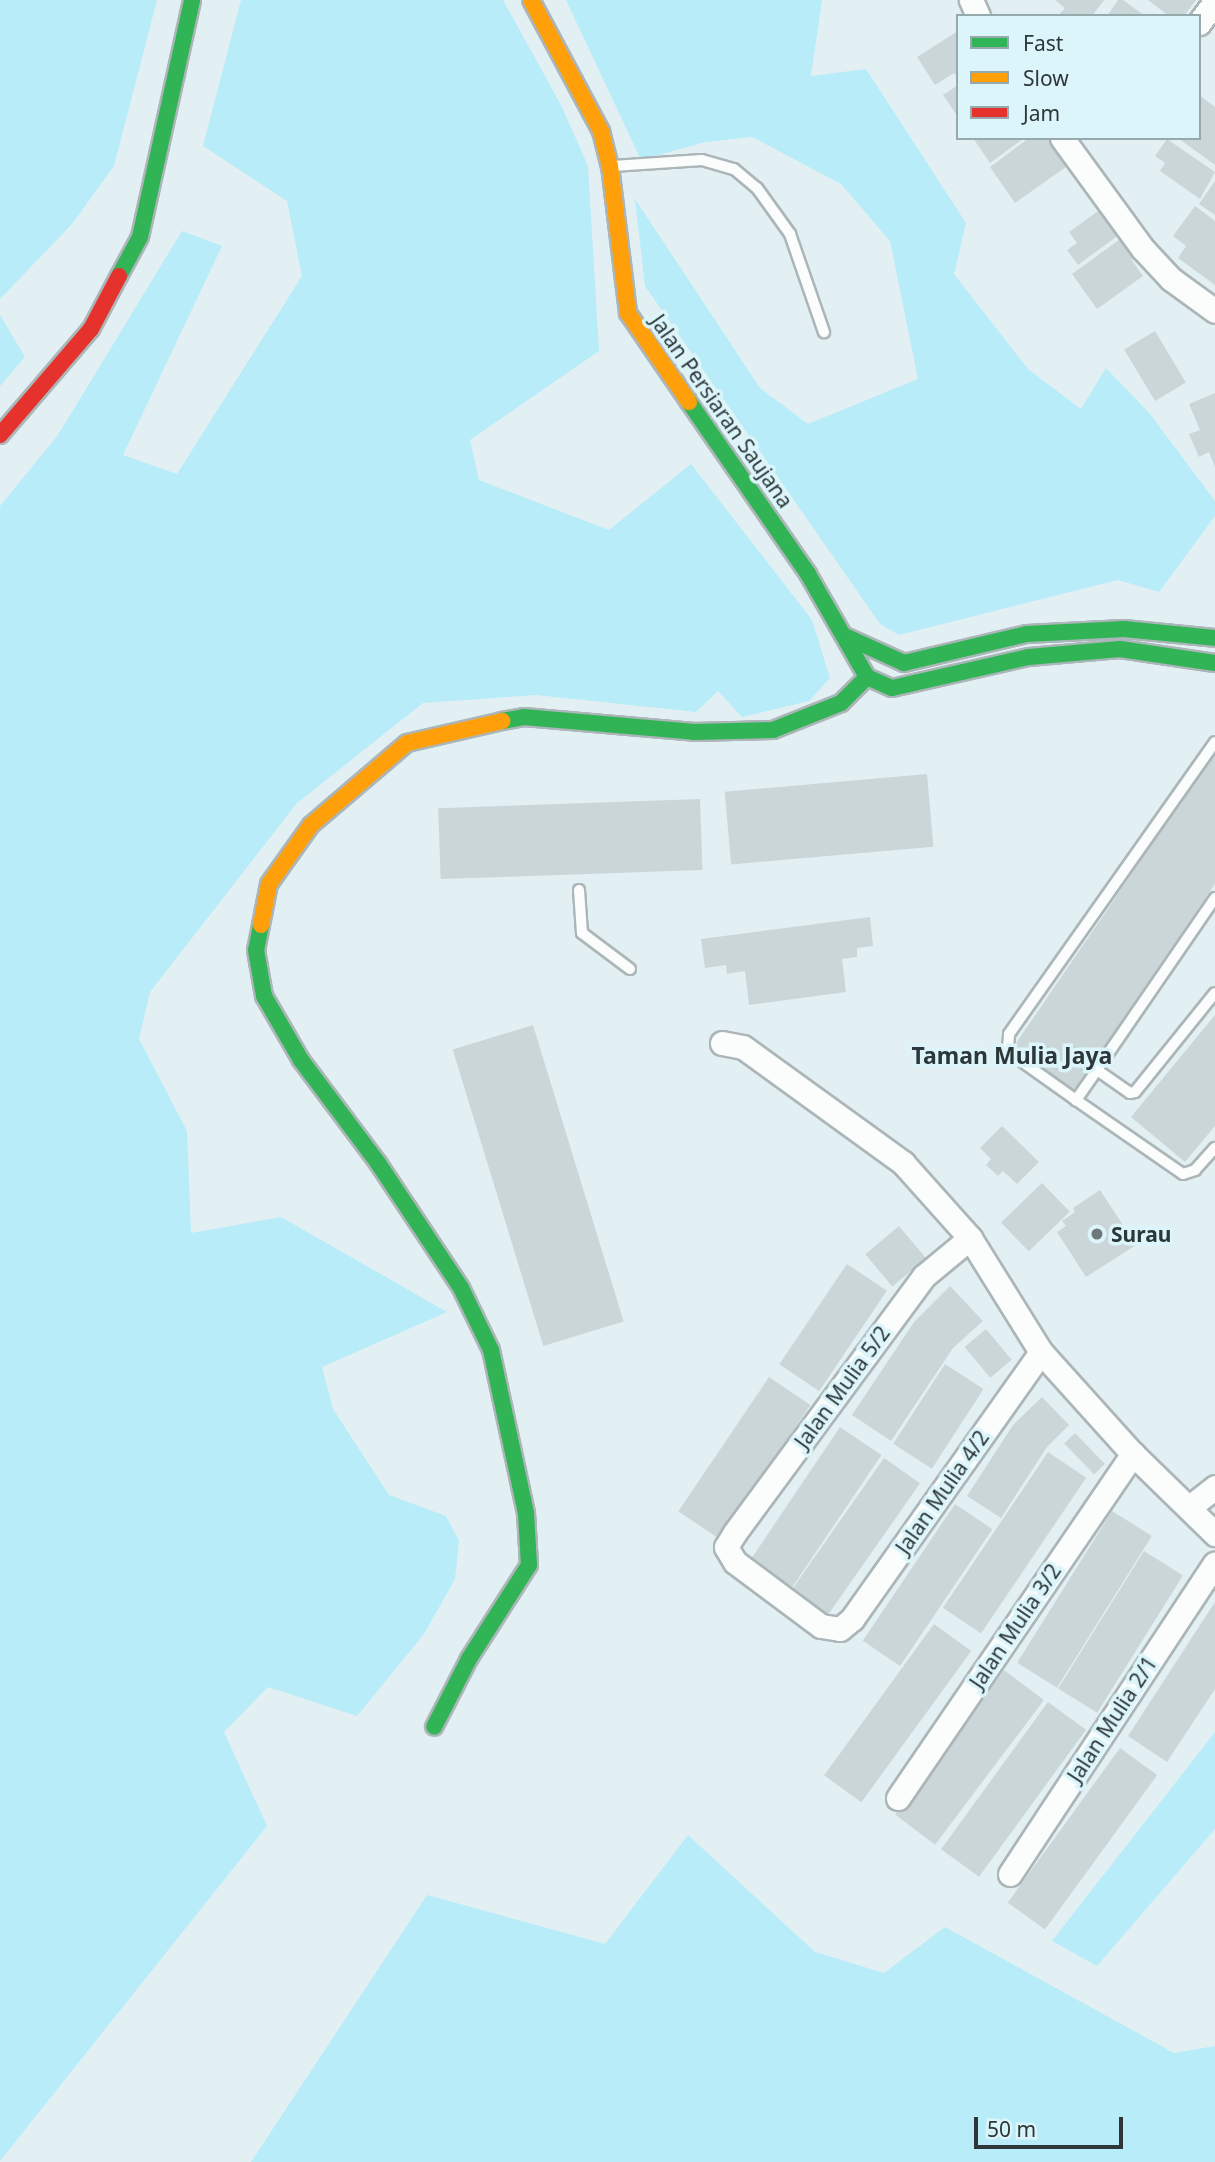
<!DOCTYPE html>
<html>
<head>
<meta charset="utf-8">
<style>
  body { margin:0 }
  #map { position:relative; width:1215px; height:2162px; overflow:hidden; background:#e3f0f3; font-family:"Noto Sans",sans-serif }
  div>[style] { position:absolute }
  .green>* { inset:0; background:#b7ecf8 }
  .building>* { inset:0; background:#cbd6d9; transform-origin:0 0 }
  .roads { filter:drop-shadow(2px 0 #acb6b8) drop-shadow(-2px 0 #acb6b8) drop-shadow(0 2px #acb6b8) drop-shadow(0 -2px #acb6b8) }
  .lane>* { height:10px; margin:-5px; padding:0 5px; transform-origin:5px; border-radius:5px; background:#fbfdfd }
  .street>* { height:23px; margin:-11.5px; padding:0 11.5px; transform-origin:11.5px; border-radius:11.5px; background:#fbfdfd }
  .fast>* { height:16px; margin:-8px; padding:0 8px; transform-origin:8px; border-radius:8px; background:#30b455 }
  .slow>* { height:16px; margin:-8px; padding:0 8px; transform-origin:8px; border-radius:8px; background:#ff9f0a }
  .jam>* { height:16px; margin:-8px; padding:0 8px; transform-origin:8px; border-radius:8px; background:#e5322d }
  .dots>* { width:19px; height:19px; translate:-50% -50%; box-sizing:border-box; border:4px solid #dcf5fa; border-radius:50% }
  span { translate:-50% -50%; white-space:nowrap; text-align:center; line-height:1.15; -webkit-text-stroke:7px #dcf5fa; paint-order:stroke }
  .street-label { font-size:21px; color:#2d3739 }
  .poi-label { font-size:21px; color:#2d3739; font-weight:700 }
  .left { translate:0 -50%; text-align:left }
  .neighbourhood-label { font-size:23px; color:#2d3739; font-weight:700 }
  .legend { position:absolute; left:956px; top:14px; width:245px; height:126px; box-sizing:border-box; background:#dcf5fa; border:2px solid #96a9ad; margin:0; padding:9px 12px; list-style:none; font-size:21px; color:#2d3739 }
  .legend li { display:flex; align-items:center; gap:14px; height:35px }
  .legend b { width:35px; border:2px solid #96a9ad }
  .scale { position:absolute; left:974px; top:2117px; width:149px; height:32px; box-sizing:border-box; border:4px solid #2d3739; border-top:0; padding-left:9px; font-size:21px; line-height:24px; white-space:nowrap; color:#2d3739; -webkit-text-stroke:5px #dcf5fa; paint-order:stroke }
</style>
</head>
<body>
<div id="map">
  <div class="green">
    <div style="clip-path:polygon(0 0,157px 0,114px 166px,72px 224px,0 299px)"></div>
    <div style="clip-path:polygon(241px 0,503px 0,562px 107px,588px 166px,599px 351px,470px 440px,479px 480px,609px 530px,691px 464px,812px 620px,830px 678px,809px 701px,742px 717px,718px 691px,696px 712px,536px 695px,423px 703px,297px 803px,150px 992px,139px 1039px,187px 1131px,191px 1233px,281px 1217px,447px 1312px,322px 1367px,333px 1409px,389px 1495px,446px 1516px,459px 1541px,455px 1579px,424px 1634px,357px 1716px,268px 1687px,224px 1732px,267px 1826px,0 2161px,0 506px,58px 435px,182px 231px,222px 246px,123px 455px,177px 474px,302px 276px,287px 201px,203px 146px)"></div>
    <div style="clip-path:polygon(566px 0,822px 0,811px 76px,866px 69px,966px 223px,954px 274px,1028px 369px,1081px 409px,1106px 368px,1150px 414px,1215px 501px,1215px 516px,1159px 592px,1118px 580px,899px 635px,880px 624px,645px 286px,635px 199px,760px 388px,808px 424px,918px 379px,890px 241px,841px 184px,752px 137px,705px 142px,641px 160px)"></div>
    <div style="clip-path:polygon(0 315px,25px 357px,0 386px)"></div>
    <div style="clip-path:polygon(1215px 1732px,1215px 1829px,1097px 1966px,1052px 1941px)"></div>
    <div style="clip-path:polygon(688px 1835px,815px 1952px,884px 1973px,945px 1927px,1174px 2053px,1215px 2046px,1215px 2162px,251px 2162px,427px 1895px,605px 1944px)"></div>
  </div>
  <div class="building">
    <div style="clip-path:polygon(1055px 0,1104px 0,1092px 16px,1058px 16px,1065px 8px)"></div>
    <div style="clip-path:polygon(1118px 0,1123px 0,1145px 16px,1107px 16px)"></div>
    <div style="clip-path:polygon(1148px 0,1196px 0,1184px 16px,1169px 16px)"></div>
    <div style="clip-path:polygon(958px 31px,958px 79px,954px 73px,935px 85px,917px 57px)"></div>
    <div style="clip-path:polygon(958px 85px,958px 117px,943px 95px)"></div>
    <div style="clip-path:polygon(1199px 95px,1215px 107px,1215px 165px,1178px 138px,1199px 138px)"></div>
    <div style="clip-path:polygon(973px 138px,1024px 138px,990px 163px)"></div>
    <div style="clip-path:polygon(1029px 138px,1056px 138px,1073px 162px,1015px 203px,990px 167px)"></div>
    <div style="clip-path:polygon(1167px 139px,1215px 172px,1200px 199px,1160px 171px,1165px 163px,1155px 156px)"></div>
    <div style="clip-path:polygon(1215px 181px,1215px 215px,1199px 204px)"></div>
    <div style="clip-path:polygon(1108px 204px,1127px 229px,1078px 265px,1067px 250px,1077px 243px,1069px 232px)"></div>
    <div style="clip-path:polygon(1195px 206px,1215px 221px,1215px 285px,1178px 258px,1186px 246px,1173px 236px)"></div>
    <div style="clip-path:polygon(1134px 229px,1147px 248px,1131px 259px,1143px 276px,1097px 309px,1072px 274px)"></div>
    <div style="left:1155px;top:331px;width:60px;height:36px;rotate:59deg"></div>
    <div style="clip-path:polygon(1215px 393px,1215px 467px,1209px 452px,1199px 457px,1189px 434px,1200px 430px,1189px 404px)"></div>
    <div style="clip-path:polygon(1215px 752px,1215px 884px,1074px 1091px,1012px 1049px)"></div>
    <div style="left:927px;top:774px;width:73px;height:203px;rotate:85deg"></div>
    <div style="left:700px;top:799px;width:71px;height:262px;rotate:88deg"></div>
    <div style="clip-path:polygon(870px 917px,873px 946px,857px 948px,857px 957px,842px 959px,846px 992px,749px 1005px,745px 971px,727px 974px,726px 965px,705px 968px,701px 939px)"></div>
    <div style="clip-path:polygon(1215px 1015px,1215px 1126px,1185px 1162px,1131px 1117px)"></div>
    <div style="left:533px;top:1025px;width:310px;height:84px;rotate:73deg"></div>
    <div style="clip-path:polygon(1002px 1126px,1039px 1162px,1017px 1184px,1003px 1171px,998px 1176px,986px 1165px,991px 1159px,980px 1148px)"></div>
    <div style="left:1042px;top:1183px;width:40px;height:57px;rotate:46deg"></div>
    <div style="clip-path:polygon(1100px 1190px,1136px 1245px,1086px 1277px,1057px 1232px,1066px 1226px,1062px 1221px,1075px 1212px,1073px 1208px)"></div>
    <div style="left:899px;top:1226px;width:42px;height:44px;rotate:50deg"></div>
    <div style="left:847px;top:1264px;width:48px;height:121px;rotate:34deg"></div>
    <div style="clip-path:polygon(950px 1286px,983px 1321px,953px 1348px,891px 1441px,852px 1415px,914px 1322px)"></div>
    <div style="left:986px;top:1329px;width:40px;height:28px;rotate:50deg"></div>
    <div style="left:945px;top:1364px;width:46px;height:95px;rotate:33deg"></div>
    <div style="left:769px;top:1377px;width:50px;height:162px;rotate:34deg"></div>
    <div style="clip-path:polygon(1042px 1397px,1069px 1425px,1047px 1447px,1001px 1518px,967px 1496px,1013px 1425px)"></div>
    <div style="left:840px;top:1427px;width:50px;height:163px;rotate:34deg"></div>
    <div style="left:1075px;top:1433px;width:43px;height:15px;rotate:46deg"></div>
    <div style="left:1048px;top:1452px;width:46px;height:188px;rotate:34deg"></div>
    <div style="left:884px;top:1458px;width:44px;height:162px;rotate:35deg"></div>
    <div style="left:955px;top:1504px;width:45px;height:165px;rotate:34deg"></div>
    <div style="left:1112px;top:1511px;width:47px;height:179px;rotate:32deg"></div>
    <div style="left:1144px;top:1551px;width:46px;height:162px;rotate:32deg"></div>
    <div style="clip-path:polygon(1215px 1602px,1215px 1689px,1167px 1762px,1128px 1736px)"></div>
    <div style="left:934px;top:1624px;width:46px;height:187px;rotate:36deg"></div>
    <div style="left:1004px;top:1670px;width:50px;height:181px;rotate:37deg"></div>
    <div style="left:1048px;top:1702px;width:47px;height:182px;rotate:36deg"></div>
    <div style="left:1120px;top:1748px;width:46px;height:191px;rotate:36deg"></div>
  </div>
  <div class="roads">
    <div class="lane">
      <div style="left:613px;top:166px;width:89px;rotate:-3.9deg"></div>
      <div style="left:702px;top:160px;width:33px;rotate:16deg"></div>
      <div style="left:734px;top:169px;width:30px;rotate:40deg"></div>
      <div style="left:757px;top:188px;width:57px;rotate:54.3deg"></div>
      <div style="left:790px;top:234px;width:104px;rotate:70.9deg"></div>
      <div style="left:579px;top:890px;width:43px;rotate:86deg"></div>
      <div style="left:582px;top:933px;width:60px;rotate:36.9deg"></div>
      <div style="left:1215px;top:898px;width:209px;rotate:124.5deg"></div>
      <div style="left:1097px;top:1070px;width:40px;rotate:34.9deg"></div>
      <div style="left:1130px;top:1093px;width:5px;rotate:-11deg"></div>
      <div style="left:1135px;top:1092px;width:127px;rotate:-51.1deg"></div>
      <div style="left:1097px;top:1070px;width:37px;rotate:125deg"></div>
      <div style="left:1076px;top:1100px;width:130px;rotate:34.7deg"></div>
      <div style="left:1183px;top:1174px;width:13px;rotate:-18deg"></div>
      <div style="left:1195px;top:1170px;width:30px;rotate:-48deg"></div>
      <div style="left:1076px;top:1100px;width:72px;rotate:-144.6deg"></div>
      <div style="left:1017px;top:1058px;width:13px;rotate:-135deg"></div>
      <div style="left:1008px;top:1049px;width:15px;rotate:-86deg"></div>
      <div style="left:1009px;top:1034px;width:357px;rotate:-54.8deg"></div>
    </div>
    <div class="street">
      <div style="left:971px;top:0;width:17px;rotate:66deg"></div>
      <div style="left:1199px;top:23px;width:26px;rotate:-53deg"></div>
      <div style="left:1062px;top:138px;width:137px;rotate:53.9deg"></div>
      <div style="left:1143px;top:249px;width:41px;rotate:47deg"></div>
      <div style="left:1171px;top:279px;width:54px;rotate:36deg"></div>
      <div style="left:722px;top:1043px;width:21px;rotate:11deg"></div>
      <div style="left:743px;top:1047px;width:198px;rotate:35.9deg"></div>
      <div style="left:903px;top:1163px;width:101px;rotate:48.2deg"></div>
      <div style="left:970px;top:1238px;width:134px;rotate:58.1deg"></div>
      <div style="left:1041px;top:1352px;width:137px;rotate:48deg"></div>
      <div style="left:1133px;top:1454px;width:115px;rotate:44.3deg"></div>
      <div style="left:970px;top:1238px;width:60px;rotate:140.4deg"></div>
      <div style="left:924px;top:1276px;width:320px;rotate:126.4deg"></div>
      <div style="left:734px;top:1534px;width:15px;rotate:122deg"></div>
      <div style="left:726px;top:1547px;width:17px;rotate:59deg"></div>
      <div style="left:735px;top:1562px;width:107px;rotate:36.7deg"></div>
      <div style="left:821px;top:1626px;width:19px;rotate:9deg"></div>
      <div style="left:840px;top:1629px;width:16px;rotate:-40deg"></div>
      <div style="left:852px;top:1619px;width:327px;rotate:-54.7deg"></div>
      <div style="left:1191px;top:1506px;width:31px;rotate:-38deg"></div>
      <div style="left:898px;top:1798px;width:417px;rotate:-55.7deg"></div>
      <div style="left:1010px;top:1874px;width:372px;rotate:-56.6deg"></div>
    </div>
    <div class="fast">
      <div style="left:119px;top:276px;width:44px;rotate:-61.7deg"></div>
      <div style="left:140px;top:237px;width:243px;rotate:-77.6deg"></div>
      <div style="left:689px;top:402px;width:209px;rotate:55.3deg"></div>
      <div style="left:808px;top:574px;width:119px;rotate:60.2deg"></div>
      <div style="left:867px;top:677px;width:27px;rotate:24deg"></div>
      <div style="left:892px;top:688px;width:140px;rotate:-12.8deg"></div>
      <div style="left:1029px;top:657px;width:91px;rotate:-5deg"></div>
      <div style="left:1120px;top:649px;width:96px;rotate:8.4deg"></div>
      <div style="left:847px;top:637px;width:63px;rotate:24.5deg"></div>
      <div style="left:904px;top:663px;width:126px;rotate:-13.3deg"></div>
      <div style="left:1027px;top:634px;width:97px;rotate:-3deg"></div>
      <div style="left:1124px;top:629px;width:91px;rotate:5.6deg"></div>
      <div style="left:502px;top:721px;width:22px;rotate:-10deg"></div>
      <div style="left:524px;top:717px;width:171px;rotate:5deg"></div>
      <div style="left:694px;top:732px;width:79px;rotate:-1.5deg"></div>
      <div style="left:773px;top:730px;width:73px;rotate:-21.7deg"></div>
      <div style="left:841px;top:703px;width:37px;rotate:-45deg"></div>
      <div style="left:261px;top:925px;width:25px;rotate:101deg"></div>
      <div style="left:256px;top:950px;width:47px;rotate:80.1deg"></div>
      <div style="left:264px;top:996px;width:74px;rotate:60deg"></div>
      <div style="left:301px;top:1060px;width:129px;rotate:53.2deg"></div>
      <div style="left:378px;top:1163px;width:150px;rotate:56.4deg"></div>
      <div style="left:461px;top:1288px;width:69px;rotate:64.2deg"></div>
      <div style="left:491px;top:1350px;width:167px;rotate:77.9deg"></div>
      <div style="left:526px;top:1513px;width:52px;rotate:86.7deg"></div>
      <div style="left:529px;top:1565px;width:112px;rotate:122.6deg"></div>
      <div style="left:469px;top:1659px;width:76px;rotate:117.2deg"></div>
    </div>
    <div class="slow">
      <div style="left:531px;top:0;width:149px;rotate:61.9deg"></div>
      <div style="left:601px;top:131px;width:36px;rotate:76deg"></div>
      <div style="left:610px;top:166px;width:148px;rotate:83deg"></div>
      <div style="left:628px;top:313px;width:108px;rotate:55.6deg"></div>
      <div style="left:261px;top:925px;width:42px;rotate:-79deg"></div>
      <div style="left:269px;top:884px;width:72px;rotate:-54.6deg"></div>
      <div style="left:311px;top:825px;width:126px;rotate:-40.5deg"></div>
      <div style="left:407px;top:743px;width:98px;rotate:-13deg"></div>
    </div>
    <div class="jam">
      <div style="left:0;top:435px;width:140px;rotate:-49.4deg"></div>
      <div style="left:91px;top:329px;width:60px;rotate:-62.2deg"></div>
    </div>
  </div>
  <div class="dots">
    <div style="left:1097px;top:1234px;background:#6d787a"></div>
  </div>
  <div class="street-label">
    <span style="left:722px;top:411px;rotate:55deg">Jalan Persiaran Saujana</span>
    <span style="left:842px;top:1387px;rotate:-54deg">Jalan Mulia 5/2</span>
    <span style="left:942px;top:1492px;rotate:-55deg">Jalan Mulia 4/2</span>
    <span style="left:1015px;top:1626px;rotate:-56deg">Jalan Mulia 3/2</span>
    <span style="left:1112px;top:1719px;rotate:-57deg">Jalan Mulia 2/1</span>
  </div>
  <div class="poi-label">
    <span class="left" style="left:1111px;top:1234px">Surau</span>
  </div>
  <div class="neighbourhood-label">
    <span style="left:1012px;top:1055px">Taman Mulia Jaya</span>
  </div>
  <ul class="legend">
  <li><b style="height:9px;background:#30b455"></b>Fast</li>
  <li><b style="height:9px;background:#ff9f0a"></b>Slow</li>
  <li><b style="height:9px;background:#e5322d"></b>Jam</li>
  </ul>
  <div class="scale">50 m</div>
</div>
</body>
</html>
